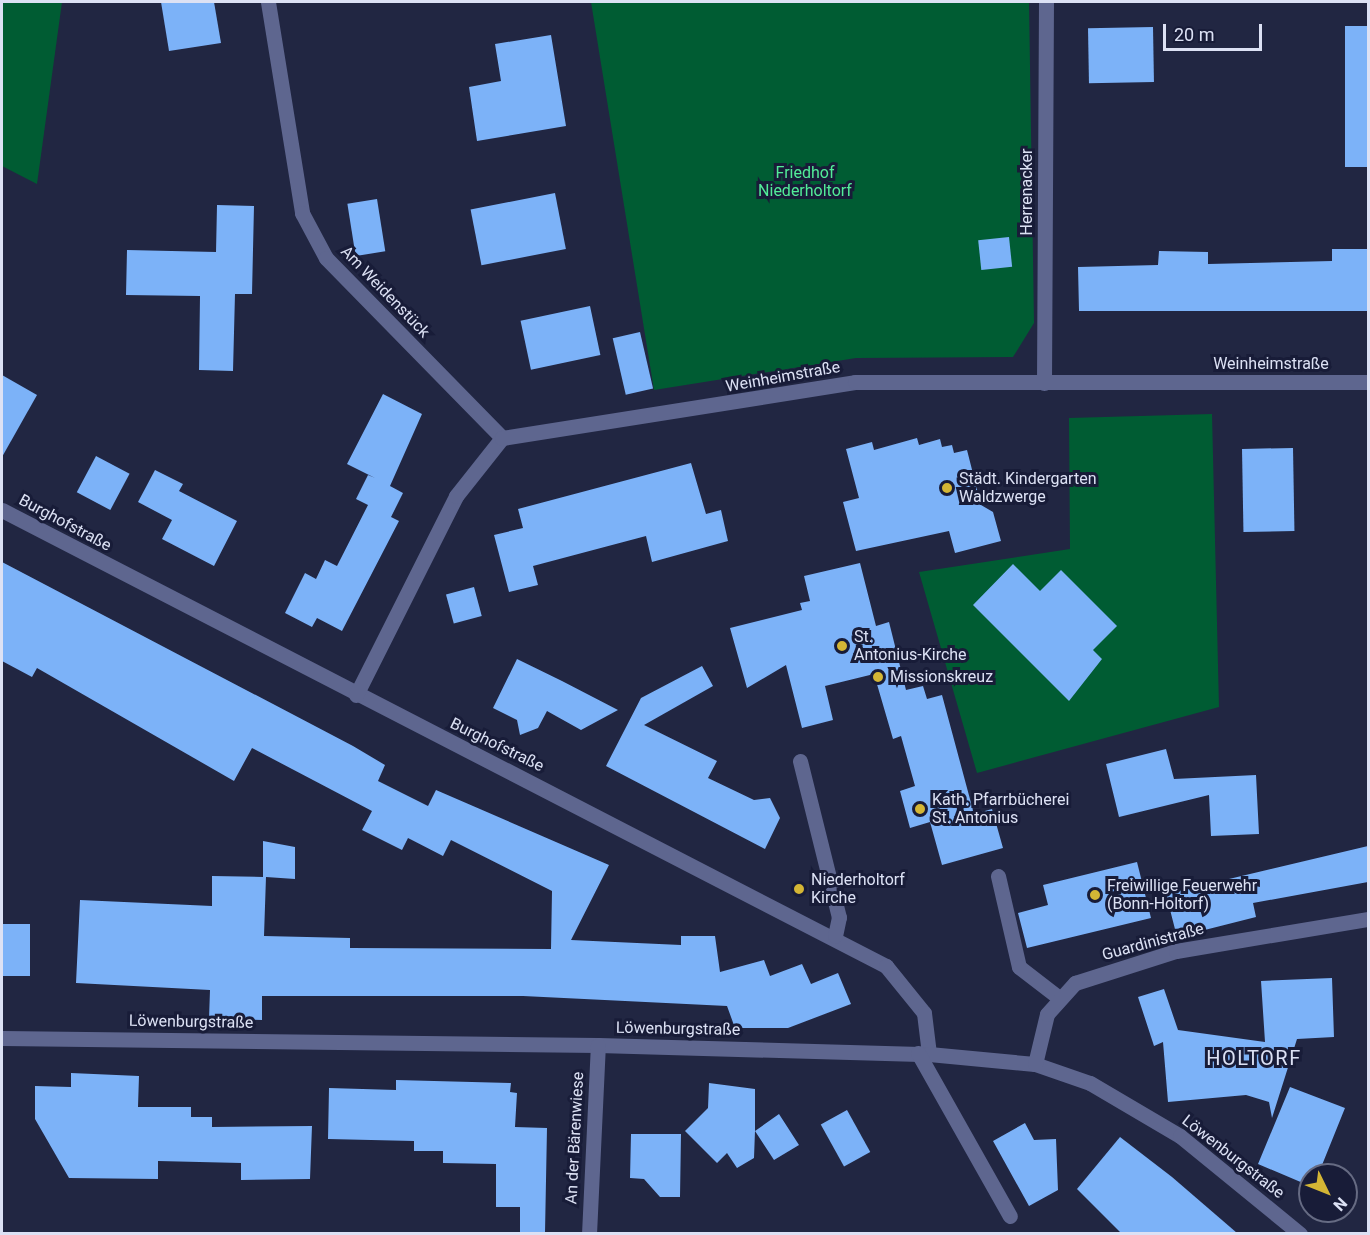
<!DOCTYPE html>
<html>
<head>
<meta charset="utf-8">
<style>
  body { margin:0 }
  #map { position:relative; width:1370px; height:1235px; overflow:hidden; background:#212642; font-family:Roboto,sans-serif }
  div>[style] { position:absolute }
  .green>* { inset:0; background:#005c33 }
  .building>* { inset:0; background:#7cb2f8; transform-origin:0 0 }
  .minor>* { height:15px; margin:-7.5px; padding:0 7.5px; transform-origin:7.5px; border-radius:7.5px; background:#5e668f }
  .dots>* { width:16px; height:16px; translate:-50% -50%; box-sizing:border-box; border:3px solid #181c38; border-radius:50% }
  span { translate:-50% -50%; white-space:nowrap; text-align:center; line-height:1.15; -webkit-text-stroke:6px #181c38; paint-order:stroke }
  .park-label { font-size:16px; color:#52ec98 }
  .street-label { font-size:16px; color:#dce1f4 }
  .poi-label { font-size:16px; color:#dce1f4 }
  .left { translate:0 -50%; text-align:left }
  .quarter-label { font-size:20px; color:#dce1f4; letter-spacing:1.5px }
  .frame { position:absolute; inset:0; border:3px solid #dce1f4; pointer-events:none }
  .north { position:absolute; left:1298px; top:1163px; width:60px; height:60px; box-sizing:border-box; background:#181c38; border:2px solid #666b83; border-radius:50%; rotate:133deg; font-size:16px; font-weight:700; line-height:24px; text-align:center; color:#dce1f4 }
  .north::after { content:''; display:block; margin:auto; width:21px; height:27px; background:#d4b635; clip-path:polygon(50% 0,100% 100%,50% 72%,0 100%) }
  .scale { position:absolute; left:1163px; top:24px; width:99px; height:27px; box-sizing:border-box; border:3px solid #dce1f4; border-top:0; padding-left:8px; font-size:18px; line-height:21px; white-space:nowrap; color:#dce1f4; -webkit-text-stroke:4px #181c38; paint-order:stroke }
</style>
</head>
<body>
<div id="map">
  <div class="green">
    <div style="clip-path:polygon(2px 2px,62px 2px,37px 184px,2px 166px)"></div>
    <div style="clip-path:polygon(591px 2px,1029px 2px,1034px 323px,1013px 357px,856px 358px,654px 390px)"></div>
    <div style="clip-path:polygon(1212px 414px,1219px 707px,977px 773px,919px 572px,1070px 549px,1069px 418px)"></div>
  </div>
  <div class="building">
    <div style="clip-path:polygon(161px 2px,214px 2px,221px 43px,169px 51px)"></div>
    <div style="left:1345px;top:26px;width:23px;height:141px"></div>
    <div style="left:1153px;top:27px;width:55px;height:65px;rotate:89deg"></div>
    <div style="clip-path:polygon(551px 35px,566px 126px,477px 141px,469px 87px,501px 81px,495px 44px)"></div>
    <div style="left:555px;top:193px;width:57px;height:86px;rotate:79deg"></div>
    <div style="left:377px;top:199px;width:53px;height:30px;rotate:81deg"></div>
    <div style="clip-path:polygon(217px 205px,254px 206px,252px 294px,235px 294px,233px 371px,199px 370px,200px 296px,126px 295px,127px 250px,216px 252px)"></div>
    <div style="left:1009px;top:237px;width:30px;height:31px;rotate:84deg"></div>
    <div style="clip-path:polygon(1332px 249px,1368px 249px,1368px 311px,1079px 311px,1078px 267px,1158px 265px,1159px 251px,1208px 252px,1208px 264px,1332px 261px)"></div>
    <div style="left:590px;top:306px;width:50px;height:71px;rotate:78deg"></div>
    <div style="left:640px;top:332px;width:58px;height:28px;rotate:77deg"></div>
    <div style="clip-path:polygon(2px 375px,37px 395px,2px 457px)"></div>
    <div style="clip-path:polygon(383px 394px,422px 414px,390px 486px,403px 493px,391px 517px,399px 521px,342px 631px,317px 618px,312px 627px,285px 613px,305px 573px,316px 579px,325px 560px,337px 566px,368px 505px,356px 499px,368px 475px,375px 478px,347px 464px)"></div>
    <div style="clip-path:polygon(917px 438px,919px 445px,940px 439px,942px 447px,952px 445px,954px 453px,967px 450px,981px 505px,993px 512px,1001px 541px,955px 553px,949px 531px,856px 551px,843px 502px,859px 498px,846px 449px,872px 442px,874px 450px)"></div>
    <div style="left:1293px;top:448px;width:83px;height:51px;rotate:89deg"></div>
    <div style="left:96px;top:456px;width:38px;height:41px;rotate:28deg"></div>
    <div style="clip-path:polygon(691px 463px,706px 514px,721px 510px,728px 541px,652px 562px,646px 536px,533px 566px,538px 585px,509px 592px,494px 535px,523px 528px,518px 509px)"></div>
    <div style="clip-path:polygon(155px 470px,183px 484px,179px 491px,237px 521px,214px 566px,162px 539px,172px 520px,138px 502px)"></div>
    <div style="clip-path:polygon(2px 562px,353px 746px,385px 765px,378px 781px,428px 806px,436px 790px,609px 865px,571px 940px,681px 945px,681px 936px,715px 936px,720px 972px,764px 960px,770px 976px,802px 964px,811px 984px,838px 973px,851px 1004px,788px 1028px,735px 1028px,727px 1006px,523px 996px,262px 996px,262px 1020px,209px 1019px,210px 990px,76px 983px,80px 900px,212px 906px,212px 876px,263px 877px,263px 841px,295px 847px,295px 879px,266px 877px,264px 936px,350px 938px,350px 948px,551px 949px,552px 891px,451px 840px,443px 856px,408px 838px,402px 850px,362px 830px,372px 811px,252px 748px,234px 781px,37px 668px,32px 677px,2px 661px)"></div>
    <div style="clip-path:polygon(860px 563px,876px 626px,889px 622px,906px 690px,923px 686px,927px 699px,942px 695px,974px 814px,992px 809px,1003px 848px,942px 865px,930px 822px,910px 828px,900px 791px,915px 786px,901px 736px,893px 739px,874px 674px,825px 686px,833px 720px,802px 728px,786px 665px,747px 688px,730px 628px,802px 610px,800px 603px,810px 601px,804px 576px)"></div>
    <div style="clip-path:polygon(1013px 564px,1040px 591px,1061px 570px,1117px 626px,1093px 650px,1102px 659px,1069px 701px,973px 605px)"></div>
    <div style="left:474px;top:587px;width:30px;height:29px;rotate:75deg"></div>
    <div style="clip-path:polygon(517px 659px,562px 681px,618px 710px,581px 730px,547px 711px,538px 728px,520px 735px,517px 720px,493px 708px)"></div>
    <div style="clip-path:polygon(702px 666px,713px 686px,644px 725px,717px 761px,708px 778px,754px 800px,770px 798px,780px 818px,765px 849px,606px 766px,641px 698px)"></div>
    <div style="clip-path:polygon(1166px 749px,1174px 779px,1256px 775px,1259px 834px,1211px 836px,1209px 795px,1119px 817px,1106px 764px)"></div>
    <div style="clip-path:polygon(1368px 846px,1368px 882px,1253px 903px,1256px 917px,1177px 937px,1166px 894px)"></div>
    <div style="clip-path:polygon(1137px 862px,1151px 918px,1027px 948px,1018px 913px,1048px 905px,1043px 885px)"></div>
    <div style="left:2px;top:924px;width:28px;height:52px"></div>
    <div style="clip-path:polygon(1332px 978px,1334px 1037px,1297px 1039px,1272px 1118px,1269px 1102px,1246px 1095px,1168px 1102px,1163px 1042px,1154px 1046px,1138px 997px,1164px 989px,1178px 1030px,1265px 1042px,1261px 981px)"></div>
    <div style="clip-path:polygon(71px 1073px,139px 1076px,138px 1107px,191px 1107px,191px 1117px,212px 1117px,212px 1127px,312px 1126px,310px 1179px,241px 1180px,241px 1163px,158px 1161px,158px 1179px,69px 1178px,35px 1119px,35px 1086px,71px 1087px)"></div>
    <div style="clip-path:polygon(396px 1080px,511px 1083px,510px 1092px,517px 1093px,515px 1127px,547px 1128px,545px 1233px,520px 1233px,520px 1207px,496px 1207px,496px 1164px,443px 1163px,443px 1151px,414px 1151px,414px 1141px,328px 1139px,329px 1088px,396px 1090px)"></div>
    <div style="clip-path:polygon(709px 1083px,755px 1089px,755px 1131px,779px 1114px,799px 1145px,774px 1160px,755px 1131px,754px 1158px,737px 1168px,727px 1153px,717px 1163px,685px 1131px,708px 1108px)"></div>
    <div style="clip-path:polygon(1290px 1087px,1345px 1108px,1318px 1175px,1310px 1175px,1310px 1186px,1258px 1164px)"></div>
    <div style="left:847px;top:1110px;width:48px;height:30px;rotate:61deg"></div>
    <div style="clip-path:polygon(1025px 1123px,1034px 1140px,1056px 1139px,1058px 1190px,1029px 1206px,993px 1141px)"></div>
    <div style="clip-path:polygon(631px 1134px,681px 1134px,680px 1197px,660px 1197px,644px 1179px,630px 1178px)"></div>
    <div style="clip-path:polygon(1120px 1137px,1172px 1177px,1237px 1233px,1121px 1233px,1077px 1189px)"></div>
  </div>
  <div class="minor">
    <div style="left:268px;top:2px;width:214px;rotate:80.8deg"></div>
    <div style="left:302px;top:213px;width:51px;rotate:61.9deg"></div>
    <div style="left:326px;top:258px;width:252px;rotate:45.6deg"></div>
    <div style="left:1044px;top:383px;width:381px;rotate:-89.7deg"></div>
    <div style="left:2px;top:510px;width:995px;rotate:27.29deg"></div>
    <div style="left:886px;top:966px;width:60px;rotate:51deg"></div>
    <div style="left:924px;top:1013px;width:41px;rotate:83deg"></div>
    <div style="left:356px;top:695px;width:223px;rotate:-63.3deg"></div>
    <div style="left:456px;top:496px;width:74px;rotate:-51.6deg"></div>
    <div style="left:502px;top:438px;width:357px;rotate:-9deg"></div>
    <div style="left:855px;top:382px;width:513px"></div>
    <div style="left:800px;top:761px;width:161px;rotate:76deg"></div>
    <div style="left:839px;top:917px;width:19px;rotate:102deg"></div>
    <div style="left:998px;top:876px;width:93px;rotate:77deg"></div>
    <div style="left:1019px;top:967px;width:49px;rotate:37.6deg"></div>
    <div style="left:2px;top:1038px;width:596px;rotate:0.67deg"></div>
    <div style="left:598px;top:1045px;width:331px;rotate:1.6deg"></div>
    <div style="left:929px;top:1054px;width:106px;rotate:5.4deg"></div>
    <div style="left:1035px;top:1064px;width:58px;rotate:19.1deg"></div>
    <div style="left:1090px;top:1083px;width:104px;rotate:30.5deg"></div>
    <div style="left:1180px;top:1136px;width:155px;rotate:39.2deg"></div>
    <div style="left:918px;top:1053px;width:187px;rotate:60.6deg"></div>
    <div style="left:1035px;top:1064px;width:51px;rotate:-76.5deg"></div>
    <div style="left:1047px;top:1014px;width:42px;rotate:-47.9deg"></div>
    <div style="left:1075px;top:983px;width:106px;rotate:-17.6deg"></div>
    <div style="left:1176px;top:951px;width:195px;rotate:-9.5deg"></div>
    <div style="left:589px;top:1234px;width:189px;rotate:-87.3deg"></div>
  </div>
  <div class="dots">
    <div style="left:947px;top:488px;background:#d4b635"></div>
    <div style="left:842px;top:646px;background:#d4b635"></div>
    <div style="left:878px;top:677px;background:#d4b635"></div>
    <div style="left:920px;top:809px;background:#d4b635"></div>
    <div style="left:799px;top:889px;background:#d4b635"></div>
    <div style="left:1095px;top:895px;background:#d4b635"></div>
  </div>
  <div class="park-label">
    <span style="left:805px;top:182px">Friedhof<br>Niederholtorf</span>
  </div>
  <div class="street-label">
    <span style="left:1027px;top:192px;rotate:-90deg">Herrenacker</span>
    <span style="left:385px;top:292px;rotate:46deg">Am Weidenstück</span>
    <span style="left:1271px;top:364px">Weinheimstraße</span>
    <span style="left:783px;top:377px;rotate:-10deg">Weinheimstraße</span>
    <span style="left:65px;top:523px;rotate:28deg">Burghofstraße</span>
    <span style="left:497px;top:745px;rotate:26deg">Burghofstraße</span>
    <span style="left:1153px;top:942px;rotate:-15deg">Guardinistraße</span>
    <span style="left:191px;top:1022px;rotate:1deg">Löwenburgstraße</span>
    <span style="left:678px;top:1029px;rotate:1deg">Löwenburgstraße</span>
    <span style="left:575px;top:1138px;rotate:-87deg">An der Bärenwiese</span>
    <span style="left:1233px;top:1157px;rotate:38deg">Löwenburgstraße</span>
  </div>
  <div class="poi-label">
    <span class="left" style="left:959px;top:488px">Städt. Kindergarten<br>Waldzwerge</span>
    <span class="left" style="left:854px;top:646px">St.<br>Antonius-Kirche</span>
    <span class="left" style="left:890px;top:677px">Missionskreuz</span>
    <span class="left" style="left:932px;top:809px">Kath. Pfarrbücherei<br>St. Antonius</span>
    <span class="left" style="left:811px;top:889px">Niederholtorf<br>Kirche</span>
    <span class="left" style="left:1107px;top:895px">Freiwillige Feuerwehr<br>(Bonn-Holtorf)</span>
  </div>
  <div class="quarter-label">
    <span style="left:1254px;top:1058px">HOLTORF</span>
  </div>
  <div class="frame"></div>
  <div class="north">N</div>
  <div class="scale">20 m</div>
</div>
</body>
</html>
